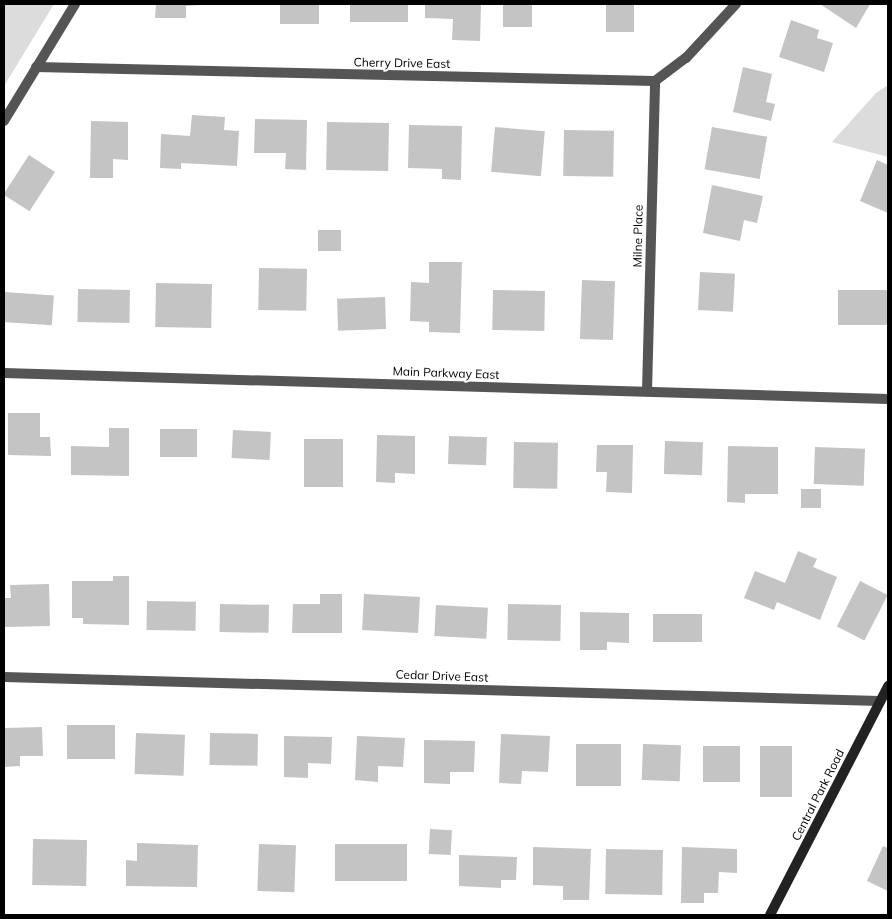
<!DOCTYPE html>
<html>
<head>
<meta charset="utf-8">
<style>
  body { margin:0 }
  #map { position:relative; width:892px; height:919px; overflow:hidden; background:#fff; font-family:Mulish,sans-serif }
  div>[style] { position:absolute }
  .green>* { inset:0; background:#dcdcdc }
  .building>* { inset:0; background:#c4c4c4; transform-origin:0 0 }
  .street>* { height:10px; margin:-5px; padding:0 5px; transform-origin:5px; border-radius:5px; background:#555 }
  .secondary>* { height:10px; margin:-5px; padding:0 5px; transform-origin:5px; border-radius:5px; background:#222 }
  span { translate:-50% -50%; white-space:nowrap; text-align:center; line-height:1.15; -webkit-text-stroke:4px #fff; paint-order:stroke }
  .street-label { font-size:12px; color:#000 }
  .frame { position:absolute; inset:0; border:5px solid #000; pointer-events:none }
</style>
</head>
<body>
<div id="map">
  <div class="green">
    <div style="clip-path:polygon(4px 4px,54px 4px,4px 86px)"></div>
    <div style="clip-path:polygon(888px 85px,888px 157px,832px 142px,876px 93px)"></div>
  </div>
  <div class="building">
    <div style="clip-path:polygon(156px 4px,212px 4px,186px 6px,186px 18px,155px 18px)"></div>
    <div style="left:280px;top:4px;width:39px;height:20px"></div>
    <div style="left:350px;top:4px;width:58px;height:18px"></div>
    <div style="clip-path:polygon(425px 4px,481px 4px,480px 41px,452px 40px,453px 19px,425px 18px)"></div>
    <div style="left:503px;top:4px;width:29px;height:23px"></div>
    <div style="left:606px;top:4px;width:28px;height:28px"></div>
    <div style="clip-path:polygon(820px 4px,870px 4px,856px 28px)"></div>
    <div style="clip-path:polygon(791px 20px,819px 30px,817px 38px,833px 43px,824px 72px,779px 57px)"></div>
    <div style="clip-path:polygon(743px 67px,772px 74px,766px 102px,775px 104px,771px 121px,733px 112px)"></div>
    <div style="clip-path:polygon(192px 115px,225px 117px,224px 130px,239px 131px,237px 166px,181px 163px,181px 169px,160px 168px,161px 134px,190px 136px)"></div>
    <div style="clip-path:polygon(255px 119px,307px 120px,306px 170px,285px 169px,286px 153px,254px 153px)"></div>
    <div style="clip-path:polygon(91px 121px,128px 122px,128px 160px,113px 159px,113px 178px,90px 178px)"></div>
    <div style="left:327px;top:122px;width:62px;height:48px;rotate:1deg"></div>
    <div style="clip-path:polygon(409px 125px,462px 126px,461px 180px,442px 179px,442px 169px,408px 168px)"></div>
    <div style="left:495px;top:127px;width:50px;height:45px;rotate:5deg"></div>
    <div style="left:712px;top:127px;width:56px;height:43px;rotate:10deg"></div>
    <div style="left:564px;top:130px;width:50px;height:46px;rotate:1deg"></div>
    <div style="left:29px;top:155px;width:31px;height:47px;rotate:33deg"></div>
    <div style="clip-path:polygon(877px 160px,888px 165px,888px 213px,860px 201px)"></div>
    <div style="clip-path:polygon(712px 185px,763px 196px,757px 223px,744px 220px,740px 241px,703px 233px)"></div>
    <div style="left:318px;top:230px;width:23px;height:21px"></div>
    <div style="clip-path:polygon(429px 262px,462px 262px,460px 333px,429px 332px,429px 322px,410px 321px,411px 282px,429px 283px)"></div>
    <div style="left:259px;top:268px;width:48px;height:42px;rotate:1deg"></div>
    <div style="left:700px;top:272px;width:35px;height:38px;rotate:3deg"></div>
    <div style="left:582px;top:280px;width:33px;height:59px;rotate:2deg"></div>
    <div style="left:156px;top:283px;width:56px;height:44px;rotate:1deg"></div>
    <div style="left:78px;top:289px;width:52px;height:33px;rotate:1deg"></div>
    <div style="left:493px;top:290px;width:52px;height:40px;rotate:1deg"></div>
    <div style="left:888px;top:290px;width:35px;height:50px;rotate:90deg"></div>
    <div style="left:5px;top:292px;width:49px;height:30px;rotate:4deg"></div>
    <div style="left:385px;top:297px;width:32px;height:48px;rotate:88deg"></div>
    <div style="clip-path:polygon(8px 413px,40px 413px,40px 437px,50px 437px,51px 456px,8px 455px)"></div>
    <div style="clip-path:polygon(109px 428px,129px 428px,129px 476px,71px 475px,71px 446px,109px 447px)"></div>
    <div style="left:160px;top:429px;width:37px;height:28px"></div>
    <div style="left:233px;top:430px;width:38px;height:28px;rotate:3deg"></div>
    <div style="clip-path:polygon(377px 435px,415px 436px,415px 474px,395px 473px,395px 483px,376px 482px)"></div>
    <div style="left:449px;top:436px;width:38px;height:28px;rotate:2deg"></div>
    <div style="left:304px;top:439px;width:39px;height:48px"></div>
    <div style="left:665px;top:441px;width:38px;height:33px;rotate:2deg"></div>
    <div style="left:514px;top:442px;width:44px;height:46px;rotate:1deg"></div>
    <div style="clip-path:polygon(597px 445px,633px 445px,632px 493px,606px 492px,607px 472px,596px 472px)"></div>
    <div style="clip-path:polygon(728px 446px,778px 447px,778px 494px,745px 494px,745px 503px,727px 502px)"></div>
    <div style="left:815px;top:447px;width:50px;height:37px;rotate:2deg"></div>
    <div style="left:801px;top:489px;width:20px;height:19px"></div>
    <div style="clip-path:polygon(798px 551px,817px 559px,813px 567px,837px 577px,820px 620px,777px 602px,774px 610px,744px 598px,755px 571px,785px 583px)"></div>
    <div style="clip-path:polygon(113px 576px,129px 576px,129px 625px,83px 624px,83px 618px,72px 618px,72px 581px,113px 581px)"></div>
    <div style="left:860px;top:581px;width:31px;height:51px;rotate:27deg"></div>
    <div style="clip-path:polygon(49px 584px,50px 626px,4px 627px,4px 598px,11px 598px,10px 585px)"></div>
    <div style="clip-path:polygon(320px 594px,342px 594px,342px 633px,292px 633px,293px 604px,320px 604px)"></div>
    <div style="left:364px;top:594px;width:56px;height:36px;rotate:3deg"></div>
    <div style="left:147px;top:601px;width:49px;height:29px;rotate:1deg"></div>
    <div style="left:220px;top:604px;width:49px;height:28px;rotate:1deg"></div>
    <div style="left:508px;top:604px;width:53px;height:36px;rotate:1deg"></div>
    <div style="left:436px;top:605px;width:52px;height:31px;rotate:3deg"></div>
    <div style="clip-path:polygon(580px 612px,629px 613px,629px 643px,607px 642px,607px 650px,580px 650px)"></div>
    <div style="left:653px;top:614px;width:49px;height:28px"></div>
    <div style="left:67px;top:725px;width:48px;height:34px"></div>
    <div style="clip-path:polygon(42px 727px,43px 756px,20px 756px,20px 766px,4px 767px,4px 728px)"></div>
    <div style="left:136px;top:733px;width:49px;height:41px;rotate:2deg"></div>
    <div style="left:210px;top:733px;width:48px;height:32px;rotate:1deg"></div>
    <div style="clip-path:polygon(501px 734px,550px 736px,548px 772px,522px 771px,521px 784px,499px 783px)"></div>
    <div style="clip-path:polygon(284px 736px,332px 737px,331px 764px,308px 763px,308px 778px,284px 777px)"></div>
    <div style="clip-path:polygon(357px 736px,405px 738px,403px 767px,378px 766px,378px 782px,355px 780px)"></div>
    <div style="clip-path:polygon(424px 740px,475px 741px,474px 772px,450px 772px,450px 784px,424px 783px)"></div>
    <div style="left:576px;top:744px;width:45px;height:42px"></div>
    <div style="left:643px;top:744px;width:38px;height:36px;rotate:2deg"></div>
    <div style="left:703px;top:746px;width:37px;height:36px"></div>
    <div style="left:760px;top:746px;width:32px;height:51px"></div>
    <div style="left:430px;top:829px;width:22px;height:25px;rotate:3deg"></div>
    <div style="left:33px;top:839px;width:54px;height:46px;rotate:1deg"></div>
    <div style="clip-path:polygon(137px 843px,198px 845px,197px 887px,126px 886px,126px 860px,137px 861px)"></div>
    <div style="left:259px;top:844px;width:37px;height:47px;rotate:2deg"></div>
    <div style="left:335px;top:844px;width:72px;height:37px"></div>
    <div style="clip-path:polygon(883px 846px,888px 848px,888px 891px,867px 881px)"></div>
    <div style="clip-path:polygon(533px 847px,591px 849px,589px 900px,563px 900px,563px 886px,533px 885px)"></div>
    <div style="clip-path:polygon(682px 847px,737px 849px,737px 873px,719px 872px,718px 893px,704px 893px,704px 903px,681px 903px)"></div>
    <div style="left:606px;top:849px;width:57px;height:45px;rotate:1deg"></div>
    <div style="clip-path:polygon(459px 855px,517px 857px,516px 880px,501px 880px,501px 888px,459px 886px)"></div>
  </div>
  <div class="street">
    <div style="left:36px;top:67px;width:619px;rotate:1.3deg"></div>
    <div style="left:655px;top:81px;width:39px;rotate:-37deg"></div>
    <div style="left:686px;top:58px;width:74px;rotate:-47.2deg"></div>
    <div style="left:4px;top:121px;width:137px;rotate:-58.7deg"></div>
    <div style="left:4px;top:373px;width:884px;rotate:1.68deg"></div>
    <div style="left:647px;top:391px;width:310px;rotate:-88.5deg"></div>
    <div style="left:4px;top:677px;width:876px;rotate:1.57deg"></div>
  </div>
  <div class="secondary">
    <div style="left:770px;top:915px;width:258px;rotate:-62.7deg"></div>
  </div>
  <div class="street-label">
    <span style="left:402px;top:63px;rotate:1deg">Cherry Drive East</span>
    <span style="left:638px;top:236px;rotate:-89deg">Milne Place</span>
    <span style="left:446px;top:373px;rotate:2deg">Main Parkway East</span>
    <span style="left:442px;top:676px;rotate:2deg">Cedar Drive East</span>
    <span style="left:818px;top:795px;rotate:-63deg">Central Park Road</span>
  </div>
  <div class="frame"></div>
</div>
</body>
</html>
